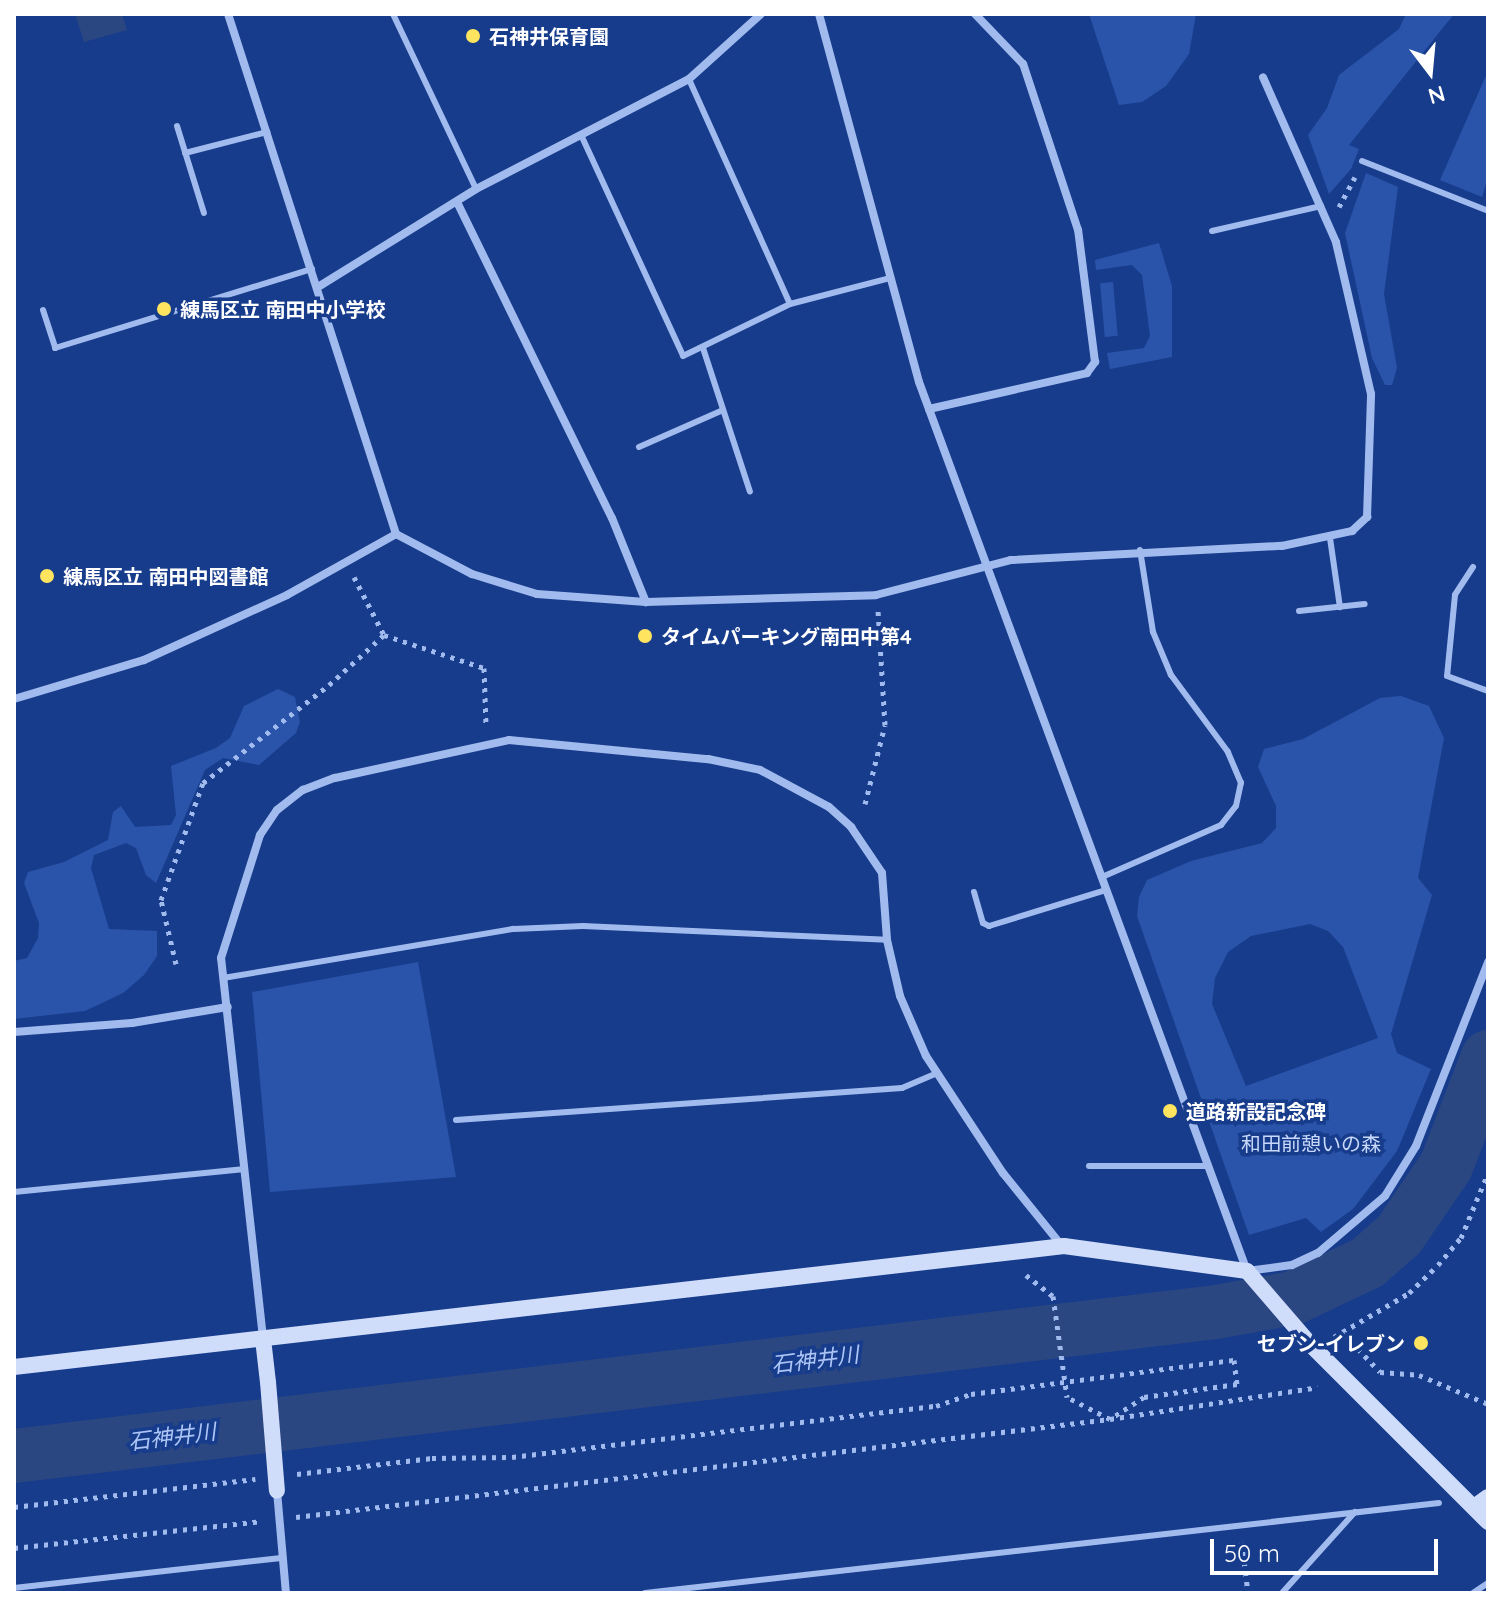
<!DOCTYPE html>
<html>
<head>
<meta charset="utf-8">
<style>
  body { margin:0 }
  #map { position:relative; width:1502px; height:1607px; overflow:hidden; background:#173c8c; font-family:Quicksand,"Noto Sans JP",sans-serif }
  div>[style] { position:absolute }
  .green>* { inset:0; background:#2a54aa; transform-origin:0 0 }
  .water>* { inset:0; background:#2b4782 }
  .river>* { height:54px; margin:-27px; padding:0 27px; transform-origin:27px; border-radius:27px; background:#2b4782 }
  .path>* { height:5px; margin-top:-2.5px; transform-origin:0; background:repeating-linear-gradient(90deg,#a2bbee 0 4px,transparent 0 10px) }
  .lane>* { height:6px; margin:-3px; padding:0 3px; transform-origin:3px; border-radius:3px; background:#a2bbee }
  .street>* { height:8px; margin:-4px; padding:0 4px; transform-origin:4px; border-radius:4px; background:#a2bbee }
  .secondary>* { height:16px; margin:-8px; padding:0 8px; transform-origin:8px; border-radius:8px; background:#cfdcfa }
  .path-bridge>* { height:5px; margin-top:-2.5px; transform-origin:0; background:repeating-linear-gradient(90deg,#a2bbee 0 4px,transparent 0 10px) }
  .secondary-bridge>* { height:16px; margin:-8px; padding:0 8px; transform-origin:8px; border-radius:8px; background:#cfdcfa }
  .dots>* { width:22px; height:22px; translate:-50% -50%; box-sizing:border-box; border:4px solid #173c8c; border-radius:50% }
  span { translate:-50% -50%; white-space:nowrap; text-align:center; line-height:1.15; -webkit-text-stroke:7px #173c8c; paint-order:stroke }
  .poi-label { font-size:20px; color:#fff; font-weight:700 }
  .left { translate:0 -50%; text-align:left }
  .right { translate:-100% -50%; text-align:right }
  .park-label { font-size:20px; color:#c8d8fa }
  .water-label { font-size:22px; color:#adc6f6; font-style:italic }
  .frame { position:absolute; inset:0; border:16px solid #fff; pointer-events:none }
  .north { position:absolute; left:1390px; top:32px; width:80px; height:80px; -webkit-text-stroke:6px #173c8c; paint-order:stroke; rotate:164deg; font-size:22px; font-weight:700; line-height:32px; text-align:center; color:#fff }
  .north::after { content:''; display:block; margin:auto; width:28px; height:36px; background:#fff; clip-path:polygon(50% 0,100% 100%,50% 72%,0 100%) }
  .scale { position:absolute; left:1210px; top:1539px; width:228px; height:36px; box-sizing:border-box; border:4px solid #fff; border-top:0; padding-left:10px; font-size:24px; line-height:28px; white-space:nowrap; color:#fff; -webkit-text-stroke:6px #173c8c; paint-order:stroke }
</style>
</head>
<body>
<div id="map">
  <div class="green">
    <div style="clip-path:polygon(1089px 14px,1196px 14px,1189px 54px,1166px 86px,1142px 102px,1119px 105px)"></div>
    <div style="clip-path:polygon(1406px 14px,1454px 14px,1349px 145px,1359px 149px,1351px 169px,1329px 194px,1308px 135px,1327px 108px,1339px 75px,1399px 29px)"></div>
    <div style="clip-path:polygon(1488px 71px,1488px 177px,1482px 197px,1440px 180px)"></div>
    <div style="clip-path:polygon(1366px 173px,1398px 187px,1384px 294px,1397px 368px,1392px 385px,1385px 385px,1372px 358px,1345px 233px)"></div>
    <div style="clip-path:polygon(1159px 243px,1172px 286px,1172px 357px,1110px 369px,1107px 353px,1144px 348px,1150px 336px,1142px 275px,1132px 265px,1096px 270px,1095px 260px)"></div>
    <div style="left:1113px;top:282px;width:54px;height:13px;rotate:85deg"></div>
    <div style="clip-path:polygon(278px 689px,295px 697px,300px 722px,296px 733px,259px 765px,223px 758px,205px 770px,156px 883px,146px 875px,136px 848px,126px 843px,94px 855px,91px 868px,109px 929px,157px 931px,157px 956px,144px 975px,123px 993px,85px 1011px,14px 1019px,14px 961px,27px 958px,38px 938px,39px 923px,24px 883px,28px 872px,64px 862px,108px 840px,113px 812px,121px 806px,135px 827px,171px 825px,176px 815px,171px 766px,216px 748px,230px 738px,244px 706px)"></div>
    <div style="clip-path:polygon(evenodd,1401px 696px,1429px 706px,1444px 738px,1418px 878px,1432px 895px,1391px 1034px,1397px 1053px,1431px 1069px,1397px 1151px,1353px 1209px,1321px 1232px,1306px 1218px,1249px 1235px,1137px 916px,1139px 897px,1147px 880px,1191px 861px,1262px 843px,1276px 828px,1276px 806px,1258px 767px,1264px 749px,1303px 739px,1380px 698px,1401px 696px,1310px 924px,1328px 931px,1343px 947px,1378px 1038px,1246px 1086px,1212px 1004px,1215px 978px,1228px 952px,1251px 936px,1310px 924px)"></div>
    <div style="clip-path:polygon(418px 962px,456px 1177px,270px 1192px,252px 992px)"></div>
  </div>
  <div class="water">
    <div style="clip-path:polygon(75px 14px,122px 14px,127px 30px,84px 42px)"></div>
  </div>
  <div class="river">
    <div style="left:14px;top:1456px;width:1211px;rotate:-6.83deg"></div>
    <div style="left:1216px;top:1312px;width:78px;rotate:-10.3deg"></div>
    <div style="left:1293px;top:1298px;width:82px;rotate:-25.3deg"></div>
    <div style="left:1367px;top:1263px;width:43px;rotate:-41.2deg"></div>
    <div style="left:1399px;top:1235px;width:83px;rotate:-55.7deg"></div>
    <div style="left:1446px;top:1166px;width:117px;rotate:-68.9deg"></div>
  </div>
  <div class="path">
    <div style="left:1339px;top:207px;width:34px;rotate:-62deg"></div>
    <div style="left:354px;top:577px;width:65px;rotate:62.7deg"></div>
    <div style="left:384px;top:635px;width:105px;rotate:18.3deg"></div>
    <div style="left:484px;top:668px;width:57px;rotate:88deg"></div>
    <div style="left:865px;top:804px;width:81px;rotate:-75.8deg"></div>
    <div style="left:885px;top:725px;width:114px;rotate:-93.5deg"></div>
    <div style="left:176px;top:964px;width:66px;rotate:-103.2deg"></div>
    <div style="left:161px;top:900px;width:124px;rotate:-70.3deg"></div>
    <div style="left:203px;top:783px;width:160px;rotate:-37.9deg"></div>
    <div style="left:329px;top:685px;width:74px;rotate:-42.3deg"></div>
    <div style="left:1026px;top:1275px;width:34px;rotate:38deg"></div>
    <div style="left:1344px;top:1334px;width:52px;rotate:46.5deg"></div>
    <div style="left:1380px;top:1372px;width:39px;rotate:4deg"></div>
    <div style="left:1419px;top:1375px;width:75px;rotate:22.8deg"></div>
    <div style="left:1334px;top:1337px;width:87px;rotate:-30.4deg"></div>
    <div style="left:1409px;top:1293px;width:40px;rotate:-44deg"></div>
    <div style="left:1438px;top:1265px;width:35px;rotate:-50deg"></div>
    <div style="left:1461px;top:1238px;width:70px;rotate:-67.4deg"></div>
    <div style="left:297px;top:1474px;width:136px;rotate:-6.8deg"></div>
    <div style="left:432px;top:1458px;width:80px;rotate:-0.7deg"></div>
    <div style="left:512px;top:1457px;width:427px;rotate:-6.9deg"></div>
    <div style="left:936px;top:1406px;width:37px;rotate:-19deg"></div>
    <div style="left:971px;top:1394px;width:265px;rotate:-7.4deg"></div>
    <div style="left:1234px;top:1360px;width:24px;rotate:83deg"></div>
    <div style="left:1237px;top:1384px;width:94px;rotate:172deg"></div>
    <div style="left:1144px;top:1397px;width:40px;rotate:147.1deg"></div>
    <div style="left:1110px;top:1419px;width:48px;rotate:-152.9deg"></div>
    <div style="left:14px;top:1507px;width:243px;rotate:-6.6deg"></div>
    <div style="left:296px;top:1517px;width:820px;rotate:-6.86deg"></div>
    <div style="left:1110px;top:1419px;width:210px;rotate:-8.7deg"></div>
    <div style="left:1242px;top:1542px;width:51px;rotate:83.3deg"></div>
    <div style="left:14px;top:1548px;width:249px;rotate:-6.2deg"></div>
  </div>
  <div class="lane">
    <div style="left:393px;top:14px;width:194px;rotate:64.6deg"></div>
    <div style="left:177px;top:126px;width:91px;rotate:72.8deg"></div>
    <div style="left:582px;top:137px;width:241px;rotate:65.2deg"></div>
    <div style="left:683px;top:356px;width:119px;rotate:-25.9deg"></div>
    <div style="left:790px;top:304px;width:247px;rotate:-114.2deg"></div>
    <div style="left:185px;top:153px;width:85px;rotate:-14.4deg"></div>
    <div style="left:1362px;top:161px;width:136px;rotate:21.6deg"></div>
    <div style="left:1212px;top:231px;width:112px;rotate:-12.9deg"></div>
    <div style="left:790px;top:304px;width:103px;rotate:-14.6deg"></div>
    <div style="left:43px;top:310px;width:40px;rotate:72deg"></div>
    <div style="left:55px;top:348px;width:269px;rotate:-17.1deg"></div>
    <div style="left:703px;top:348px;width:151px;rotate:71.9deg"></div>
    <div style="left:639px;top:447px;width:90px;rotate:-23.7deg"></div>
    <div style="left:1330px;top:538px;width:70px;rotate:81.8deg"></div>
    <div style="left:1473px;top:567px;width:33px;rotate:123deg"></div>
    <div style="left:1455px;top:595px;width:81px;rotate:95.6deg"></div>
    <div style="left:1447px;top:676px;width:44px;rotate:20.1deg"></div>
    <div style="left:1299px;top:611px;width:66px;rotate:-6.1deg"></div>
    <div style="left:1102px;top:877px;width:130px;rotate:-23.6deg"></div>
    <div style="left:1221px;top:825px;width:24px;rotate:-52deg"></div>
    <div style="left:1236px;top:806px;width:24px;rotate:-78deg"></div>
    <div style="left:1241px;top:783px;width:34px;rotate:-113deg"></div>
    <div style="left:1228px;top:752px;width:96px;rotate:-126.5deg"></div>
    <div style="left:1171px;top:675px;width:47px;rotate:-112.7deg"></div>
    <div style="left:1153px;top:632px;width:83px;rotate:-99deg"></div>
    <div style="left:974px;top:892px;width:32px;rotate:74deg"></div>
    <div style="left:983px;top:923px;width:7px;rotate:27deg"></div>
    <div style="left:989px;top:926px;width:122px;rotate:-17.1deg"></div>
    <div style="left:223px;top:978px;width:295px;rotate:-9.6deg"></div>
    <div style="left:514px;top:929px;width:69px;rotate:-2.5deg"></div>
    <div style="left:583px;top:926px;width:304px;rotate:2.6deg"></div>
    <div style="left:456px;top:1120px;width:447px;rotate:-4.1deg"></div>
    <div style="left:902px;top:1088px;width:39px;rotate:-23deg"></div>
    <div style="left:1089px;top:1166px;width:119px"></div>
    <div style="left:14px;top:1192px;width:232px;rotate:-5.7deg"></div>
    <div style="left:14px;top:1588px;width:271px;rotate:-6.4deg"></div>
    <div style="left:645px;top:1593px;width:799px;rotate:-6.47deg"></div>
    <div style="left:1282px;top:1593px;width:109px;rotate:-48deg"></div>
    <div style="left:1473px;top:1593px;width:18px;rotate:-34deg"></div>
  </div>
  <div class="street">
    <div style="left:819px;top:14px;width:381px;rotate:74.8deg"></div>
    <div style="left:919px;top:382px;width:948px;rotate:69.75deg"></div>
    <div style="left:1247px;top:1271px;width:45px;rotate:-7.6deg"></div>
    <div style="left:1292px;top:1265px;width:29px;rotate:-25deg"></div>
    <div style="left:1318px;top:1253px;width:88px;rotate:-40.4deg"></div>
    <div style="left:1385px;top:1196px;width:59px;rotate:-58.2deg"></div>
    <div style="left:1416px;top:1146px;width:198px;rotate:-68.6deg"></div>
    <div style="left:457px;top:202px;width:352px;rotate:63.9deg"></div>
    <div style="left:612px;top:518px;width:91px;rotate:68deg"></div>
    <div style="left:318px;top:287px;width:186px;rotate:-31.8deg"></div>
    <div style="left:476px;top:189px;width:240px;rotate:-27.3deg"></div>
    <div style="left:689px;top:79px;width:97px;rotate:-42.1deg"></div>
    <div style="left:929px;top:409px;width:162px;rotate:-12.8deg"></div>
    <div style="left:1087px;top:373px;width:14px;rotate:-54deg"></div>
    <div style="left:1095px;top:362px;width:133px;rotate:-97.3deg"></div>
    <div style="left:1078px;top:230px;width:175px;rotate:-108.3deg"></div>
    <div style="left:1023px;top:64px;width:69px;rotate:-133.8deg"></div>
    <div style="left:396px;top:534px;width:86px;rotate:27.8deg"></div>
    <div style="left:472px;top:574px;width:68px;rotate:17.1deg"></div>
    <div style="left:537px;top:594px;width:109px;rotate:4.2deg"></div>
    <div style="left:646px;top:602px;width:230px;rotate:-1.7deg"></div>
    <div style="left:876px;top:595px;width:139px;rotate:-14.5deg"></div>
    <div style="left:1011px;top:560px;width:271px;rotate:-3deg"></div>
    <div style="left:1282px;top:546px;width:72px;rotate:-12.1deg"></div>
    <div style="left:1352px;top:531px;width:21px;rotate:-43deg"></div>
    <div style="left:1367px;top:517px;width:123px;rotate:-88.1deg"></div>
    <div style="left:1371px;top:394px;width:156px;rotate:-103deg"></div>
    <div style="left:1336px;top:242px;width:180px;rotate:-113.9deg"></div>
    <div style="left:14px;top:699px;width:136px;rotate:-16.7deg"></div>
    <div style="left:144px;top:660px;width:157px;rotate:-24.4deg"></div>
    <div style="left:287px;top:595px;width:125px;rotate:-29.2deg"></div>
    <div style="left:396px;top:534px;width:546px;rotate:-107.9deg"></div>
    <div style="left:14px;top:1032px;width:118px;rotate:-4.4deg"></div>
    <div style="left:132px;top:1023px;width:97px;rotate:-9.5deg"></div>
    <div style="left:263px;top:1338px;width:382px;rotate:-96.3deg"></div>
    <div style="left:221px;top:958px;width:129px;rotate:-72.4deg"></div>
    <div style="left:260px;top:835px;width:30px;rotate:-56deg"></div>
    <div style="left:277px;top:810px;width:33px;rotate:-38deg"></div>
    <div style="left:303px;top:790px;width:34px;rotate:-21deg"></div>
    <div style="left:335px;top:778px;width:178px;rotate:-12.3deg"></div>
    <div style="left:509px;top:740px;width:200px;rotate:5.5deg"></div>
    <div style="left:708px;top:759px;width:53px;rotate:11.9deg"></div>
    <div style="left:760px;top:770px;width:78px;rotate:28.2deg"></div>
    <div style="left:829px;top:807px;width:30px;rotate:42deg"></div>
    <div style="left:851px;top:827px;width:55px;rotate:56deg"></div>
    <div style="left:882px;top:873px;width:67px;rotate:85.7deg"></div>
    <div style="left:887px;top:940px;width:57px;rotate:76.9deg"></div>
    <div style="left:900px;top:996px;width:65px;rotate:66.6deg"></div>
    <div style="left:926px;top:1056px;width:140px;rotate:56.7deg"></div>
    <div style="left:1003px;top:1173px;width:92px;rotate:51.1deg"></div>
    <div style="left:277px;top:1491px;width:102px;rotate:85deg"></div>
  </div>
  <div class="secondary">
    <div style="left:263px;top:1339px;width:43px;rotate:83.4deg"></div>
    <div style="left:14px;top:1367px;width:1057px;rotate:-6.57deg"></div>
    <div style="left:1064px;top:1246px;width:185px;rotate:7.8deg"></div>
    <div style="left:1247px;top:1271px;width:96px;rotate:49.2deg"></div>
    <div style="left:1310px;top:1344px;width:252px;rotate:45deg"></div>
    <div style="left:1474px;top:1507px;width:17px;rotate:-36deg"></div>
  </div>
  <div class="path-bridge">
    <div style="left:1053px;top:1296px;width:102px;rotate:82.1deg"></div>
  </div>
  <div class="secondary-bridge">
    <div style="left:268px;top:1382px;width:109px;rotate:85.3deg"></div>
  </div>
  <div class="dots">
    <div style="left:473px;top:36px;background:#ffe45f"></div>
    <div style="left:164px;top:309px;background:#ffe45f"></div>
    <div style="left:47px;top:576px;background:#ffe45f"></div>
    <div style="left:645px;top:636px;background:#ffe45f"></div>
    <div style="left:1170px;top:1111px;background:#ffe45f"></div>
    <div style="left:1421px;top:1343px;background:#ffe45f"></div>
  </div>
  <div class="poi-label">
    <span class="left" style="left:489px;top:36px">石神井保育園</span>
    <span class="left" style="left:180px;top:309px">練馬区立 南田中小学校</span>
    <span class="left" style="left:63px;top:576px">練馬区立 南田中図書館</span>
    <span class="left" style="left:661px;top:636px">タイムパーキング南田中第4</span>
    <span class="left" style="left:1186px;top:1111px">道路新設記念碑</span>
    <span class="right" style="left:1405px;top:1343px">セブン-イレブン</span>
  </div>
  <div class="park-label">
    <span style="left:1311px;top:1143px">和田前憩いの森</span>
  </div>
  <div class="water-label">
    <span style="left:815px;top:1360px;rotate:-7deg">石神井川</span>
    <span style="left:172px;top:1437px;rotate:-7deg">石神井川</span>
  </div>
  <div class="frame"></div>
  <div class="north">N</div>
  <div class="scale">50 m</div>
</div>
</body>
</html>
